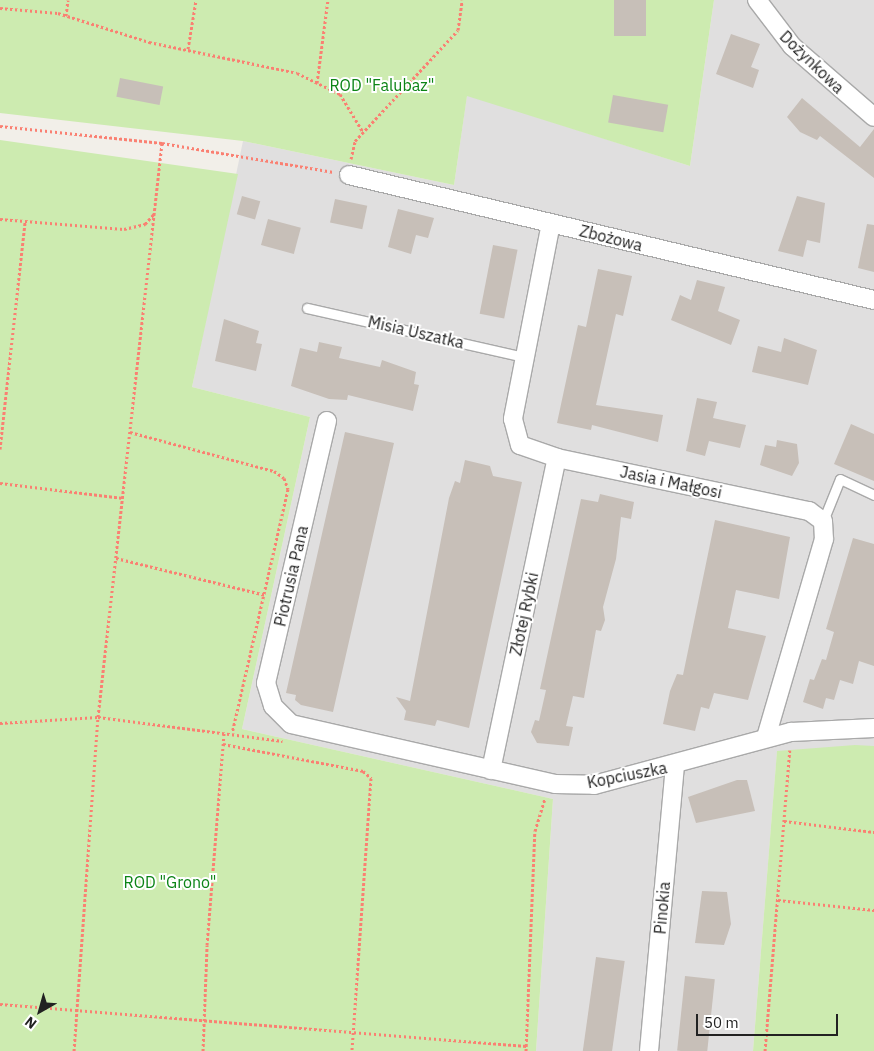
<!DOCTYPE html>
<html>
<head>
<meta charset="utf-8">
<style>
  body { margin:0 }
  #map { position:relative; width:874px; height:1051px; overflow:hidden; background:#f2efe9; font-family:"IBM Plex Sans",sans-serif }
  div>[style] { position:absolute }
  .residential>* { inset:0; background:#e0dfdf }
  .grass>* { inset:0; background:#cdebb0 }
  .building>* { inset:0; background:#c7bfb8; transform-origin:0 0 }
  .path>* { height:3px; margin-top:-1.5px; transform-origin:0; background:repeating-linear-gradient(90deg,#fa8072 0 2.5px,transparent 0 5px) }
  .roads { filter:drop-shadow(1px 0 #a9a9a9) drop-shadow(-1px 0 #a9a9a9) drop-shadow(0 1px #a9a9a9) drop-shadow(0 -1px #a9a9a9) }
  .service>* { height:9px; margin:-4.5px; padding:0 4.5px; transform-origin:4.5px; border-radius:4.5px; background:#fff }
  .minor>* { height:18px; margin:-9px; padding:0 9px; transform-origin:9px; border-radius:9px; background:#fff }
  span { translate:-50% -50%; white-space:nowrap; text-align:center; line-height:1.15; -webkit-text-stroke:4px #fff; paint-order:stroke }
  .street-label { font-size:16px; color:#222 }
  .park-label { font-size:16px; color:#0c8416 }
  .north { position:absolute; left:15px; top:986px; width:50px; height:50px; -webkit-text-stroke:4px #fff; paint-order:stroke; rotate:218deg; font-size:14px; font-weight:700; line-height:20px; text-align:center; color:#222 }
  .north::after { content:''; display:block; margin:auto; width:18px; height:22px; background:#222; clip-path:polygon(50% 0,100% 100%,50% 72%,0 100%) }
  .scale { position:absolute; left:696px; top:1014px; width:142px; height:22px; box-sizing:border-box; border:2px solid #222; border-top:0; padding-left:6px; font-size:15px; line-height:18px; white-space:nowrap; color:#222; -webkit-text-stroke:4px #fff; paint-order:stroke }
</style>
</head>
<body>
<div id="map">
  <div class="residential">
    <div style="clip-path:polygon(714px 0,874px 0,874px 746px,777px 752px,753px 1051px,536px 1051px,553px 799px,242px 729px,310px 417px,192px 387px,243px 141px,454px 185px,467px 95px,690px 166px)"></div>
  </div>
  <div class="grass">
    <div style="clip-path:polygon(0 0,714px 0,690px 166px,467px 96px,454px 185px,243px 141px,0 113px)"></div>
    <div style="clip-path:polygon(0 140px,238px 174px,192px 387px,310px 417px,242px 729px,553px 799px,536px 1051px,0 1051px)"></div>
    <div style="clip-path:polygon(855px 745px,874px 746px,874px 1051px,753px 1051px,777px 751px)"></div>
  </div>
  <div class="building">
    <div style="left:614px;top:0;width:32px;height:36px"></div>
    <div style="clip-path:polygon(731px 34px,760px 44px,751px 67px,759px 70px,753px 88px,716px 74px)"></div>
    <div style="left:120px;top:78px;width:44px;height:19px;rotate:11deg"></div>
    <div style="left:613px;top:95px;width:56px;height:28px;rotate:10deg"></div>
    <div style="clip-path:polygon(802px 98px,860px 147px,874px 129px,874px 178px,820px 136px,817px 140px,800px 132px,787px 117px)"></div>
    <div style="left:242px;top:196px;width:19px;height:19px;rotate:16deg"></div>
    <div style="clip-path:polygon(797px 196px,825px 203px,820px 243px,807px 240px,803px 257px,778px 251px)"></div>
    <div style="left:335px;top:199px;width:33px;height:24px;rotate:12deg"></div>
    <div style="clip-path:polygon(398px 209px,434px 218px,428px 238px,416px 235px,411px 254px,388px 247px)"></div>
    <div style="left:268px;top:219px;width:34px;height:27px;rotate:15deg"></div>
    <div style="clip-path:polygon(867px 224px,874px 225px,874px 272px,858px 268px)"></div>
    <div style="left:493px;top:245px;width:25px;height:70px;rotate:11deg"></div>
    <div style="clip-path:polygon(598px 269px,632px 276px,623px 316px,616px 314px,596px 405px,663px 415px,658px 442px,592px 425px,591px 430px,557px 423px,578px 325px,586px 327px)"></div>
    <div style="clip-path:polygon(697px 280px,725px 287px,718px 311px,740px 320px,731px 345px,671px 320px,680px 295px,691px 300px)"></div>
    <div style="clip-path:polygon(224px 319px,259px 331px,256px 343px,262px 344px,256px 371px,215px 361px)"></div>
    <div style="clip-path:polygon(784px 338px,817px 350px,808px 385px,752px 372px,758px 346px,781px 352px)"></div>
    <div style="clip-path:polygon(319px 342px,342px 347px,339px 358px,380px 367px,382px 360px,416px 372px,414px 384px,419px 385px,413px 411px,348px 395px,347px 400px,329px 399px,291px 386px,300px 348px,317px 352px)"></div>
    <div style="clip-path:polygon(697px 398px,717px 402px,713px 418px,746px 425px,740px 448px,709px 441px,705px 456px,686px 451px)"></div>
    <div style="clip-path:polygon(851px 424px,874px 434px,874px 481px,834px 464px)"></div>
    <div style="clip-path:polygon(345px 432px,394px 443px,333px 712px,301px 705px,295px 700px,296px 695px,286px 693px)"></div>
    <div style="clip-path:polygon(777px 440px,797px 444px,799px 463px,792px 476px,760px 465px,765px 445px,776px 447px)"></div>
    <div style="clip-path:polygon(465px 460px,490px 466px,493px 476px,522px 482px,469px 728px,437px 720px,435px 726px,404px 720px,406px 711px,396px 697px,410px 701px,449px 498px,455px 481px,460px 483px)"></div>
    <div style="clip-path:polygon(600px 494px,634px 502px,631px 519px,621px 517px,616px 559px,603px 607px,605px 620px,601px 631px,596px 630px,584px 698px,573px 696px,566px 726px,573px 727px,569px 746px,537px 743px,531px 732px,535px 720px,539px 721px,546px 690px,540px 689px,581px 499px,598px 502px)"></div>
    <div style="clip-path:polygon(715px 520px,790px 537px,779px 599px,736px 590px,728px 628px,766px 636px,748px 700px,714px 693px,709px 709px,701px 707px,695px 731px,663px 724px,670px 691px,677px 674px,683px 675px)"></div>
    <div style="clip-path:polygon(853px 538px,874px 544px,874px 666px,859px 661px,853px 684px,840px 680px,834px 700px,826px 698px,823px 709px,803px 702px,810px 679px,814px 680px,822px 659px,826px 660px,834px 632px,826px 629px)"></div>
    <div style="clip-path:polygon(737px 780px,747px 780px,755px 811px,696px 823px,688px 797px)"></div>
    <div style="clip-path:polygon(702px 891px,727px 892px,731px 924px,724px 945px,695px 943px)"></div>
    <div style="left:596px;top:957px;width:29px;height:95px;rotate:8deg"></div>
    <div style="left:685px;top:976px;width:30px;height:75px;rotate:6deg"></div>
  </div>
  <div class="path">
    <div style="left:0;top:8px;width:58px;rotate:4.9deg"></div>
    <div style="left:58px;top:13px;width:96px;rotate:17.7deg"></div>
    <div style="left:149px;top:42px;width:151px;rotate:11.8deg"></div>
    <div style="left:297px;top:73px;width:48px;rotate:26deg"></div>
    <div style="left:340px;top:94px;width:44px;rotate:58.8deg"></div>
    <div style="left:66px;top:16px;width:16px;rotate:-83deg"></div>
    <div style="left:188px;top:49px;width:50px;rotate:-80.7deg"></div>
    <div style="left:317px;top:83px;width:84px;rotate:-82.5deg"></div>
    <div style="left:0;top:126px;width:163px;rotate:6deg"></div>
    <div style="left:162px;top:143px;width:174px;rotate:9.6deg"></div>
    <div style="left:351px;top:159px;width:18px;rotate:-77deg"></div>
    <div style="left:355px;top:141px;width:151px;rotate:-47.1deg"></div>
    <div style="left:458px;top:30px;width:30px;rotate:-82deg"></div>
    <div style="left:0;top:219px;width:124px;rotate:4.6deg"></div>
    <div style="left:124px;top:229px;width:22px;rotate:-13deg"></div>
    <div style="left:145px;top:224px;width:13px;rotate:-48deg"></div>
    <div style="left:130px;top:432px;width:149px;rotate:15.2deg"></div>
    <div style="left:274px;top:471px;width:12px;rotate:35deg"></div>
    <div style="left:284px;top:478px;width:12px;rotate:70deg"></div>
    <div style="left:288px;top:489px;width:250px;rotate:102.9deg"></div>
    <div style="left:0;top:449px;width:229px;rotate:-83.7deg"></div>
    <div style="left:0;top:483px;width:124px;rotate:7deg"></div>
    <div style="left:116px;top:558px;width:154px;rotate:13.9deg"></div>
    <div style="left:0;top:723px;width:98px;rotate:-3.5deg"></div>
    <div style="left:98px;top:717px;width:186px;rotate:7.4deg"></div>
    <div style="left:223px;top:744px;width:143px;rotate:10.9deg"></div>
    <div style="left:363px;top:771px;width:11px;rotate:41deg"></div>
    <div style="left:371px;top:778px;width:274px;rotate:94deg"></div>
    <div style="left:784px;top:821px;width:91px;rotate:7deg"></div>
    <div style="left:778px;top:900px;width:97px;rotate:5.9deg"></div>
    <div style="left:0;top:1004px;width:528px;rotate:4.57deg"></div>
    <div style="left:74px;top:1051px;width:335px;rotate:-85.9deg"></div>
    <div style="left:98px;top:717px;width:578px;rotate:-83.64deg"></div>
    <div style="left:203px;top:1051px;width:106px;rotate:-87.8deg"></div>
    <div style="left:207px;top:945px;width:214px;rotate:-85.4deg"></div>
    <div style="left:526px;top:1051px;width:220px;rotate:-87.7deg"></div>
    <div style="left:535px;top:831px;width:34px;rotate:-73deg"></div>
    <div style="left:765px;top:1051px;width:302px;rotate:-85.3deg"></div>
  </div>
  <div class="roads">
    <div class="service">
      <div style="left:307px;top:308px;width:223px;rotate:12.7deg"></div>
      <div style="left:823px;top:521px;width:45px;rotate:-68deg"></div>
      <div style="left:840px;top:479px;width:38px;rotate:25deg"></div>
    </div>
    <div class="minor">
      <div style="left:757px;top:0;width:58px;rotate:52.7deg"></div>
      <div style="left:792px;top:46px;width:108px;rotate:40.9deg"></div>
      <div style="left:349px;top:175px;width:540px;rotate:13.39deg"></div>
      <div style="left:551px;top:223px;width:200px;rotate:101deg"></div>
      <div style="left:513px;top:419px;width:27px;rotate:75deg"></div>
      <div style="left:520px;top:445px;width:39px;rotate:19deg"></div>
      <div style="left:557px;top:458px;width:258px;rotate:11.9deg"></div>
      <div style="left:809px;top:511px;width:17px;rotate:36deg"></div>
      <div style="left:823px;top:521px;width:18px;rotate:87deg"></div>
      <div style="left:824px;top:539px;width:206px;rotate:106.3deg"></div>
      <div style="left:327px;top:421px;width:269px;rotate:103.1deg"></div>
      <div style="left:266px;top:683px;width:24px;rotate:73deg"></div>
      <div style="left:273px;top:706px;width:25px;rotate:45deg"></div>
      <div style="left:291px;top:724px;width:271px;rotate:12.8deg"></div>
      <div style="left:555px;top:784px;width:39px;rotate:1deg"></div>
      <div style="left:594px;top:785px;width:204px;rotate:-15.1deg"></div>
      <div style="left:791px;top:732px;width:83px;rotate:-2.8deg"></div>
      <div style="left:491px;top:770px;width:319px;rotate:-78.1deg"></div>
      <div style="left:649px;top:1051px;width:287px;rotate:-84.8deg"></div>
    </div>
  </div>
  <div class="street-label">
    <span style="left:812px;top:62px;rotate:44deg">Dożynkowa</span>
    <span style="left:611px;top:238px;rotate:14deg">Zbożowa</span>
    <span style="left:416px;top:332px;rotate:13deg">Misia Uszatka</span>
    <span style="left:671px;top:482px;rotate:12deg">Jasia i Małgosi</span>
    <span style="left:291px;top:576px;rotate:-77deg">Piotrusia Pana</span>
    <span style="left:524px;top:614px;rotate:-78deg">Złotej Rybki</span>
    <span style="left:627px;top:775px;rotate:-11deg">Kopciuszka</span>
    <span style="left:662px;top:908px;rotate:-85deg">Pinokia</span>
  </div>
  <div class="park-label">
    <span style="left:382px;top:85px">ROD "Falubaz"</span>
    <span style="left:170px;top:882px">ROD "Grono"</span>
  </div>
  <div class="north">N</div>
  <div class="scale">50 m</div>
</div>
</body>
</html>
